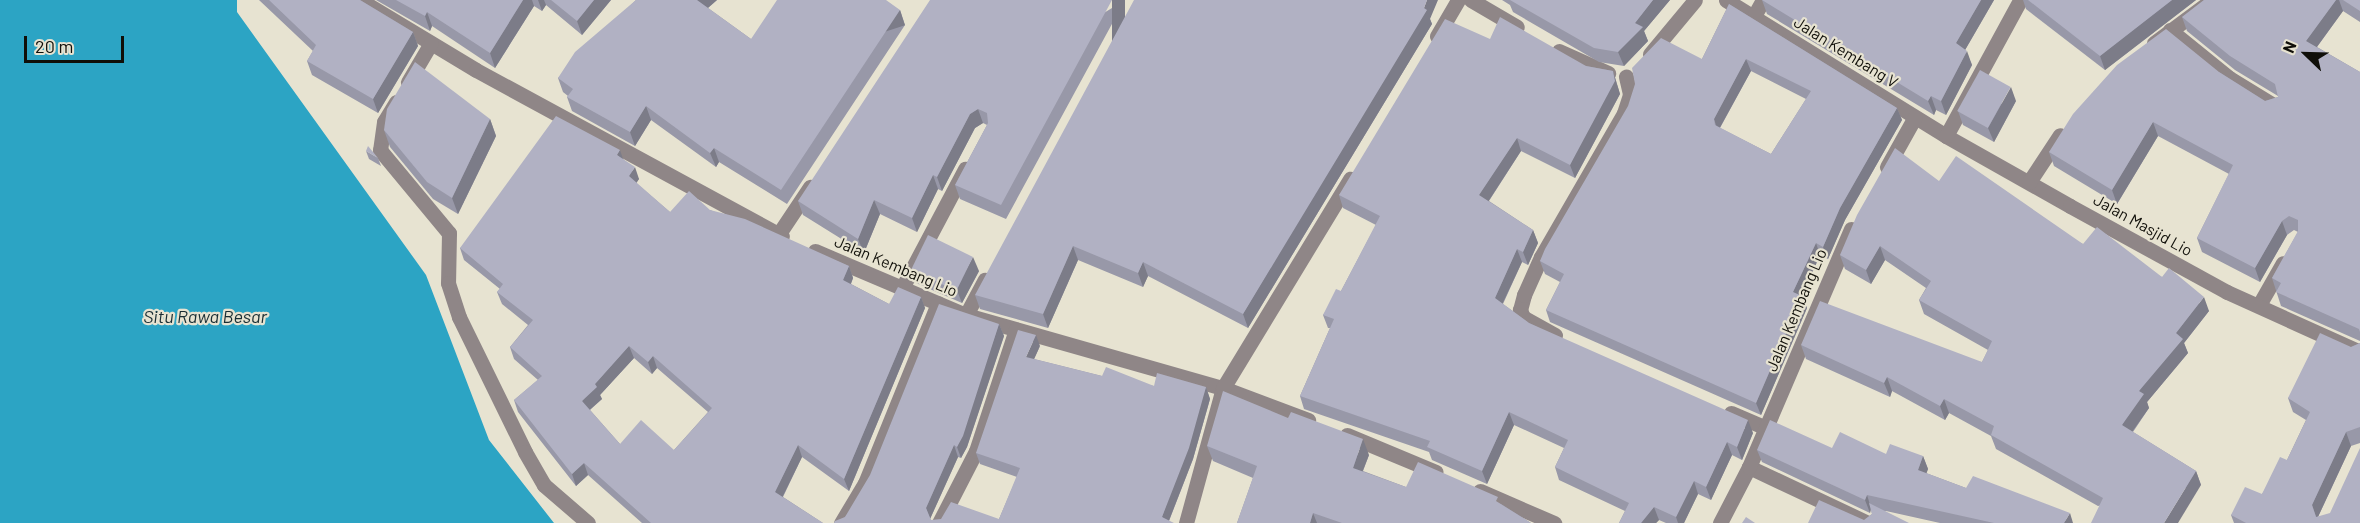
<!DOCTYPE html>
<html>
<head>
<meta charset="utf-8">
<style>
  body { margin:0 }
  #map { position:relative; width:2360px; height:523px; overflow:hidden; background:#e7e3d1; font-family:Barlow,sans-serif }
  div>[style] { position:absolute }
  .water>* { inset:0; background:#2ca4c4 }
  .lane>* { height:15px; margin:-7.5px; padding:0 7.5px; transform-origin:7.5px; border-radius:7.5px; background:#8f8687 }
  .street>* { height:15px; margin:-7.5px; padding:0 7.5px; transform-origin:7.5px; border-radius:7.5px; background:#8f8687 }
  .wall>* { inset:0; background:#9898a8 }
  .shaded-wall>* { inset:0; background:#7c7c88; transform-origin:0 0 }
  .building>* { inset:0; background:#b1b1c3; transform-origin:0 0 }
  span { translate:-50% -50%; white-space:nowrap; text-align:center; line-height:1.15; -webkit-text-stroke:4.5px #e7e3d1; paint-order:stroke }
  .street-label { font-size:16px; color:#100f09 }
  .water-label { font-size:18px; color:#192d33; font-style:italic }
  .north { position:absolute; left:2276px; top:24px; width:60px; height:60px; -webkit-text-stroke:4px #e7e3d1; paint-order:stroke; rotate:293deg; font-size:16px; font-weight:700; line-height:24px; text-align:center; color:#100f09 }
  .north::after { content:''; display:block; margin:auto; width:21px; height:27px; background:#100f09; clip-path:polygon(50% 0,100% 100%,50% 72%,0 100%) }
  .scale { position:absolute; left:24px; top:36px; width:100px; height:27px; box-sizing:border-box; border:3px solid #100f09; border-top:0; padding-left:8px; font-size:18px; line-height:21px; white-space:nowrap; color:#100f09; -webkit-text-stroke:4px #e7e3d1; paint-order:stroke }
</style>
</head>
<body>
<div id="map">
  <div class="water">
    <div style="clip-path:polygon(0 0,237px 0,237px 12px,426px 275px,489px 440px,554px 523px,0 523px)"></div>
  </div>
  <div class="lane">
    <div style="left:2259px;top:305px;width:48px;rotate:-60.3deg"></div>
  </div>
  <div class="street">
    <div style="left:360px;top:0;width:135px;rotate:31.1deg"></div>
    <div style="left:476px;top:70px;width:348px;rotate:28.5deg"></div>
    <div style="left:1471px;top:0;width:53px;rotate:30.4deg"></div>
    <div style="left:1726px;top:0;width:259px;rotate:31.7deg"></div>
    <div style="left:1946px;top:136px;width:142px;rotate:29.4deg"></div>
    <div style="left:2070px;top:206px;width:179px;rotate:28.7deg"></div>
    <div style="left:2227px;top:292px;width:146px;rotate:24.3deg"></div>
    <div style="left:1754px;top:16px;width:18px;rotate:-61deg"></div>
    <div style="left:2170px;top:30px;width:76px;rotate:39.1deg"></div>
    <div style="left:2229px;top:78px;width:54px;rotate:31.3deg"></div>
    <div style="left:1437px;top:36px;width:42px;rotate:-59.7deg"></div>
    <div style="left:2154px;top:43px;width:72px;rotate:-36.6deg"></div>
    <div style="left:1559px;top:51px;width:54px;rotate:24.2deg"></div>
    <div style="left:1650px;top:54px;width:70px;rotate:-50.2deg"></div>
    <div style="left:408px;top:82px;width:45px;rotate:-59.5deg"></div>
    <div style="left:396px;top:102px;width:23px;rotate:121deg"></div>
    <div style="left:384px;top:122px;width:28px;rotate:98deg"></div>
    <div style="left:380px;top:150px;width:108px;rotate:50.3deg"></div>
    <div style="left:449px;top:233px;width:50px;rotate:91.1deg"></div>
    <div style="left:448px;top:283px;width:36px;rotate:72deg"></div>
    <div style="left:459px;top:317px;width:150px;rotate:63.9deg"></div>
    <div style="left:525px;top:452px;width:38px;rotate:60deg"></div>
    <div style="left:544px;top:485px;width:58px;rotate:40.8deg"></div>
    <div style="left:1946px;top:136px;width:155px;rotate:-61.4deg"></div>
    <div style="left:1887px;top:167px;width:57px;rotate:-60.8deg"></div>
    <div style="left:2029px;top:182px;width:56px;rotate:-56.6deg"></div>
    <div style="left:778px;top:235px;width:58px;rotate:-56.3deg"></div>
    <div style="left:815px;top:251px;width:164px;rotate:23deg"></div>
    <div style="left:966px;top:315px;width:267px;rotate:15.9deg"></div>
    <div style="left:1223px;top:388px;width:91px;rotate:20.6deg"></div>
    <div style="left:902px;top:288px;width:135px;rotate:-62.1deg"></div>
    <div style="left:966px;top:315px;width:40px;rotate:-62deg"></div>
    <div style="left:1555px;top:335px;width:37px;rotate:-151deg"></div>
    <div style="left:1523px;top:317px;width:8px;rotate:-113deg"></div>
    <div style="left:1520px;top:310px;width:16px;rotate:-75deg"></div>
    <div style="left:1524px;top:295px;width:42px;rotate:-65.9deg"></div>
    <div style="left:1541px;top:257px;width:166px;rotate:-60deg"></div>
    <div style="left:1624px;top:113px;width:20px;rotate:-72deg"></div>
    <div style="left:1630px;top:94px;width:18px;rotate:-103deg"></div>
    <div style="left:1731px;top:413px;width:38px;rotate:23deg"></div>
    <div style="left:1347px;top:435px;width:96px;rotate:22.6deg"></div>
    <div style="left:1749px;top:467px;width:132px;rotate:25.2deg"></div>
    <div style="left:1480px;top:491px;width:81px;rotate:23.4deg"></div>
    <div style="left:841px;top:523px;width:47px;rotate:-59deg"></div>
    <div style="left:865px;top:483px;width:194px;rotate:-67.9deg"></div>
    <div style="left:939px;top:523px;width:81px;rotate:-62.8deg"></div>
    <div style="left:976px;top:451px;width:128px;rotate:-71.8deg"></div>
    <div style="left:1186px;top:523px;width:140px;rotate:-74.7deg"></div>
    <div style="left:1223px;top:388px;width:245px;rotate:-58.7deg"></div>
    <div style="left:1720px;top:523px;width:63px;rotate:-62.6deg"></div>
    <div style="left:1749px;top:467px;width:259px;rotate:-66.8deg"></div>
  </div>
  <div class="wall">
    <div style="clip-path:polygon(259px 0,360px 0,413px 32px,418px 46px,378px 113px,312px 75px,307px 61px,313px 51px)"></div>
    <div style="clip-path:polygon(376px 0,611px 0,582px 35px,546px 5px,542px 11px,534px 6px,495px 68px,432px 26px,430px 31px)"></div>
    <div style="clip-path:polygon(636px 0,717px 0,708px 8px,751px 39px,900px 10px,905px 25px,787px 204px,719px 162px,716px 167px,651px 120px,635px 146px,572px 111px,567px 97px,568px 96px,563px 92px,558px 78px)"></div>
    <div style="clip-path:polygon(1125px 0,1006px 219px,960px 199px,955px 185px,987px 125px,983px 123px,975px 128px,942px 191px,938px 189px,917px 232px,880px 214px,864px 253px,803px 215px,798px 201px)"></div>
    <div style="clip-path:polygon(1502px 0,1670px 0,1644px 31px,1648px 41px,1624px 66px,1599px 62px,1513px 12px,1510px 5px)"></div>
    <div style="clip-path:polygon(1762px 0,1994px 0,1965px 50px,1972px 65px,1946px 115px,1936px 110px,1934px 115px,1767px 14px)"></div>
    <div style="clip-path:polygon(2023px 0,2196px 0,2105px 70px,2026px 9px)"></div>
    <div style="clip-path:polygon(2204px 0,2360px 0,2360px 22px,2343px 11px,2317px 47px,2360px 72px,2360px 71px,2360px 341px,2281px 306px,2272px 278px,2298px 232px,2294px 230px,2287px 235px,2260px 282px,2202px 252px,2197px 238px,2229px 174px,2158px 136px,2117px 204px,2054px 166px,2049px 152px,2219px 72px,2265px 101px,2278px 97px,2278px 96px,2235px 70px,2187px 31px,2182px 17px)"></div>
    <div style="clip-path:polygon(evenodd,1729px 4px,1897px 108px,1902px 120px,1845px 220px,1828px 259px,1820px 255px,1802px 296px,1807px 308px,1761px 415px,1550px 322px,1546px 310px,1560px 282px,1545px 274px,1540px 261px,1702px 59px,1729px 4px,1751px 71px,1806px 99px,1771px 154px,1720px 128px,1751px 71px)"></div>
    <div style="clip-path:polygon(1430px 19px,1432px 24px,1248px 328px,1148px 276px,1143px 287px,1078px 260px,1048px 328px,980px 309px,975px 295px)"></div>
    <div style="clip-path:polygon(1490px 39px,1586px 66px,1613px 71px,1620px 94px,1575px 178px,1521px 151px,1489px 201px,1533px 230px,1538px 243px,1528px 265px,1522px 262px,1503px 304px,1529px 323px,1753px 433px,1742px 460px,1732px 455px,1711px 500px,1698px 494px,1684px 523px,1666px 523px,1659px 520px,1656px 523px,1619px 523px,1625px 511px,1559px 480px,1555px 467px,1564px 448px,1514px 425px,1487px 484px,1432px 460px,1429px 452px,1304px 409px,1300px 396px,1330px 328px,1328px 328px,1323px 315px,1341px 291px,1376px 225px,1343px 208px,1339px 195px)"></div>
    <div style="clip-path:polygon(2016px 101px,1994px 142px,1963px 125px,1958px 111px)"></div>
    <div style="clip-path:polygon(490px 119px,496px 136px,458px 214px,433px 199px,390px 147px,384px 130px)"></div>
    <div style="clip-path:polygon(366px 151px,378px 158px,381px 166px,369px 159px)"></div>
    <div style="clip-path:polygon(evenodd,623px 159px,639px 179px,636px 183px,670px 212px,710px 210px,849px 266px,853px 278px,851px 284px,889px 304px,921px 297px,925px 308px,849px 491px,802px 457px,783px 497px,823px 523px,642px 523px,588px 475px,576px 486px,518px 412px,514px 400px,538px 380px,514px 359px,510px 347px,528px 325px,502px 304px,497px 292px,500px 289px,464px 260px,460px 248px,623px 159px,634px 358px,652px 374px,657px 368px,708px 412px,674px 450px,620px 444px,590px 410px,602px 399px,600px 395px,634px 358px)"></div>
    <div style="clip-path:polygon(1939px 181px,2083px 244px,2162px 277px,2209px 311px,2184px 343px,2188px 353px,2147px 402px,2149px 408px,2133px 432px,2196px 471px,2201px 485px,2098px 506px,1996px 449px,1991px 436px,1949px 413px,1945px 420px,1892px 391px,1890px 397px,1806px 359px,1801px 345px,1982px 362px,1988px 350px,1924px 314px,1919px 300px,1926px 288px,1885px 260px,1871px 284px,1845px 269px,1840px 255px)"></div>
    <div style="clip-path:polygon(911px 269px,979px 271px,962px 303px,916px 283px)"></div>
    <div style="clip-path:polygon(999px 324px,1004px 336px,967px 447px,961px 458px,958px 457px,930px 519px,931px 520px,999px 519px,1017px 477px,980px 464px,976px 453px,1040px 346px,1034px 359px,1102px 376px,1154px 386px,1206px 387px,1210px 399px,1193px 459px,1169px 521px,834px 523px,845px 517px)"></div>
    <div style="clip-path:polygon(2360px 343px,2360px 443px,2351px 446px,2318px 517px,2360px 523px,2234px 523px,2231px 515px,2262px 494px,2287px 460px,2306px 420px,2293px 412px,2288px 398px,2351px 347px)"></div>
    <div style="clip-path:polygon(1207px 446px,1369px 455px,1363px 471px,1406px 487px,1501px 504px,1531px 523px,1237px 523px,1253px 478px,1213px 461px)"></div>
    <div style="clip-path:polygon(1832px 448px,1886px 454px,1923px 456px,1928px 469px,1926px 473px,1966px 488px,2073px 523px,1940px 523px,1886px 511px,1864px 520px,1872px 514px,1871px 509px,1870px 513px,1762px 462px,1757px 450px)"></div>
  </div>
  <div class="shaded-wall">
    <div style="clip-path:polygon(523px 0,532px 0,534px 6px,495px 68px,490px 53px)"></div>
    <div style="clip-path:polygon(538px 0,544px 0,546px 5px,542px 11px)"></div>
    <div style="clip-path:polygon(594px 0,611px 0,582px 35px,577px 21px)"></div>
    <div style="clip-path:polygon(697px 0,717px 0,702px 13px)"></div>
    <div style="left:1112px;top:0;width:13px;height:233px"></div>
    <div style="clip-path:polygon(1427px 0,1438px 0,1430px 19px,1432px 24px,1248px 328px,1243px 314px,1424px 8px)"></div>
    <div style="clip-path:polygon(1653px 0,1670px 0,1644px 31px,1648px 41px,1624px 66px,1618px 52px,1635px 23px)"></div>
    <div style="clip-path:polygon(1981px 0,1994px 0,1961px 57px,1956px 43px)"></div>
    <div style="clip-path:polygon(2172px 0,2196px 0,2105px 70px,2100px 56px)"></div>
    <div style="clip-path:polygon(2336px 0,2339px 0,2343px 11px,2311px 55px,2306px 41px)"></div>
    <div style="left:900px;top:10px;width:16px;height:216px;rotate:72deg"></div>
    <div style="clip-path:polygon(427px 12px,432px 26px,430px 31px,425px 16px)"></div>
    <div style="clip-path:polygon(413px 32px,418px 46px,378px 113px,373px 99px)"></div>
    <div style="clip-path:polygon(1967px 51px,1972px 65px,1946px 115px,1941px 101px)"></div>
    <div style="clip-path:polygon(1746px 59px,1751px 71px,1718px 131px,1720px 137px,1714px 119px)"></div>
    <div style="clip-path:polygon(1613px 71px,1620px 94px,1575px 178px,1570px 165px)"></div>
    <div style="clip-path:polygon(2011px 87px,2016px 101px,1994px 142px,1988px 128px)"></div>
    <div style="clip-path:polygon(1931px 96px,1936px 110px,1934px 115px,1928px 101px)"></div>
    <div style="clip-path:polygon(646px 106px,651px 120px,635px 146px,630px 132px)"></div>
    <div style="clip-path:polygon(1897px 108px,1902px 120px,1845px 220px,1828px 259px,1823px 247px,1840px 208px)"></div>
    <div style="clip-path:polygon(978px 109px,983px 123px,975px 128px,942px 191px,937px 177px,970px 114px)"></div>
    <div style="clip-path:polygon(490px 119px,496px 136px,458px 214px,452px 198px)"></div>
    <div style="clip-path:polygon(2153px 122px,2158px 136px,2117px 204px,2112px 190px)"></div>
    <div style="clip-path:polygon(1517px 138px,1521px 151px,1484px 208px,1479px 195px)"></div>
    <div style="clip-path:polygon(714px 148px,719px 162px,716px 167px,710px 153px)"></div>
    <div style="clip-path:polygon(620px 150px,624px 162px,617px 155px)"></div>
    <div style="clip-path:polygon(635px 167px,639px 179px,633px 188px,629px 176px)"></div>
    <div style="clip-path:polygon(933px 175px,938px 189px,917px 232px,912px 218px)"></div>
    <div style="clip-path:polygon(874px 200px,880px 214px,864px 253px,858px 239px)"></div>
    <div style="clip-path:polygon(2282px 221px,2287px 235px,2260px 282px,2255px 268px)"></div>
    <div style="clip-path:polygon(1533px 230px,1538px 243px,1528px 265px,1523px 252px)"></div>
    <div style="clip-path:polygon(1816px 243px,1820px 255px,1798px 305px,1793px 292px)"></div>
    <div style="clip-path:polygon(1073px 246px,1078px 260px,1048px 328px,1043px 314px)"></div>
    <div style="clip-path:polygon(1880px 246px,1885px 260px,1871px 284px,1866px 270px)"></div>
    <div style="clip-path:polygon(1517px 249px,1522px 262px,1499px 311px,1495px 298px)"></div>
    <div style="clip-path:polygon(973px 257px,979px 271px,962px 303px,956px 288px)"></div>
    <div style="clip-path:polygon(1143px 262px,1148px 276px,1143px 287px,1138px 273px)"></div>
    <div style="clip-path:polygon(849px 266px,853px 278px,848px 291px,843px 280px)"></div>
    <div style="clip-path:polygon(1802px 296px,1807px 308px,1761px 415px,1756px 403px)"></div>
    <div style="clip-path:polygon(921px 297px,925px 308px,849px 491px,844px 479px)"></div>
    <div style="clip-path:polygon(2204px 297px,2209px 311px,2184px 343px,2188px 353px,2147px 402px,2149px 408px,2127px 439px,2122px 425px,2139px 391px,2176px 333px)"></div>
    <div style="clip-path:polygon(999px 324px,1004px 336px,967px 447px,961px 458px,957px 447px)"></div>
    <div style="clip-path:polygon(1036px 335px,1040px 346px,1030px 368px,1026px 357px)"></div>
    <div style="clip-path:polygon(629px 346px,634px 358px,600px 395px,602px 399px,586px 413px,582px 401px,595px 384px)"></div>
    <div style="clip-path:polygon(653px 356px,657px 368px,652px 374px,648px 362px)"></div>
    <div style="clip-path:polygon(1887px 377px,1892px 391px,1890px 397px,1884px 383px)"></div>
    <div style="clip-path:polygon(1206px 387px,1210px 399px,1193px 459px,1168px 523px,1162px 517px)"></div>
    <div style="clip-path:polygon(1944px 399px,1949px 413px,1945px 420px,1940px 406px)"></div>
    <div style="clip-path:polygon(1509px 412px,1514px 425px,1487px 484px,1482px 471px)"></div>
    <div style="clip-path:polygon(1748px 420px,1753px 433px,1742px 460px,1737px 447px)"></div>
    <div style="clip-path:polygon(2346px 432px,2351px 446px,2317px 519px,2312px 505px)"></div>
    <div style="clip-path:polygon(1363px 439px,1369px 455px,1358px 483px,1353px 468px)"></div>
    <div style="clip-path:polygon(1727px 442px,1732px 455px,1711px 500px,1706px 487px)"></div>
    <div style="clip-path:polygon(798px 445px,802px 457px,779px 504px,775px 492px)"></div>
    <div style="clip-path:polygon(954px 445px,958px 457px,930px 519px,926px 508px)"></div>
    <div style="clip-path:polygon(1923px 456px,1928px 469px,1923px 483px,1918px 470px)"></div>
    <div style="clip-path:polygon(584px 463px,588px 475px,576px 486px,572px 474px)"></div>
    <div style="clip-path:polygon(2196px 471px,2201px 485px,2178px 523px,2164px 523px)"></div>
    <div style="clip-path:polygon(1694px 481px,1698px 494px,1684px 523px,1678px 523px,1676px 517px)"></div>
    <div style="clip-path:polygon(1867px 495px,1871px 508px,1870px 513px,1865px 500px)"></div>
    <div style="clip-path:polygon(1654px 507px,1659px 520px,1656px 523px,1641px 523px)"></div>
    <div style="clip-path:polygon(1313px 513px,1317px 523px,1310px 523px)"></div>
    <div style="clip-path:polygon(2070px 513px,2073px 523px,2064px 523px)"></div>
  </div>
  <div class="building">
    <div style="clip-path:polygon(269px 0,360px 0,413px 32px,373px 99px,307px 61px,316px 45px)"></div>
    <div style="clip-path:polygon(396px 0,523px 0,490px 53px,427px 12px,425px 16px)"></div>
    <div style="clip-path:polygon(551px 0,594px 0,577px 21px)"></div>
    <div style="clip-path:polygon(636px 0,697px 0,751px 39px,777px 0,886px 0,900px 10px,781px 190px,714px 148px,710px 153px,646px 106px,630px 132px,567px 97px,573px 89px,558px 78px,575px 52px)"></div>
    <div style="clip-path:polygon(930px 0,1112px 0,1001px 205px,955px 185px,988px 123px,987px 113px,978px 109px,970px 114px,937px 177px,933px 175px,912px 218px,874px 200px,858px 239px,798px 201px)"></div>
    <div style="clip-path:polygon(1134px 0,1427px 0,1424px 8px,1427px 10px,1243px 314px,1143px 262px,1138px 273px,1073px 246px,1043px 314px,975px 295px)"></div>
    <div style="clip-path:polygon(1510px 0,1653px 0,1635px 23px,1643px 27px,1618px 52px,1594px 48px)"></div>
    <div style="clip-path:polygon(1762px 0,1981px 0,1956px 43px,1967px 51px,1941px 101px,1931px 96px,1928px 101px)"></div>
    <div style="clip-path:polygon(2028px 0,2172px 0,2100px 56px)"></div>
    <div style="clip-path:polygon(2204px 0,2336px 0,2306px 41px,2360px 72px,2360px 71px,2360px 332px,2359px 329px,2276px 292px,2281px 283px,2272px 278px,2298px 231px,2298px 220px,2289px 216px,2282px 221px,2255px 268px,2197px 238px,2233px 165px,2153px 122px,2112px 190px,2049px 152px,2073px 114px,2117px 65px,2166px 29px,2219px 72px,2265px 101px,2278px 97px,2275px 84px,2230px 56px,2182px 17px)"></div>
    <div style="clip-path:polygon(2343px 0,2360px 0,2360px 11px)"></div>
    <div style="clip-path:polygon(evenodd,1729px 4px,1897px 108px,1840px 208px,1823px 247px,1816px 243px,1793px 292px,1802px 296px,1756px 403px,1546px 310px,1564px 274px,1540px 261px,1545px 249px,1628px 106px,1635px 84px,1632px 68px,1661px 38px,1702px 59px,1729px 4px,1746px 59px,1811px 91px,1771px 154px,1715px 125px,1714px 119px,1746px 59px)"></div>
    <div style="clip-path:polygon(1500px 17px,1586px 66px,1613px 71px,1615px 81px,1570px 165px,1517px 138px,1479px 195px,1533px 230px,1523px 252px,1517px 249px,1495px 298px,1529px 323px,1748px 420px,1737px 447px,1727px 442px,1706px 487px,1694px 481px,1676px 517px,1654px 507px,1641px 523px,1619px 523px,1629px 503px,1555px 467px,1568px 440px,1509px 412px,1482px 471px,1427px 447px,1430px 441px,1300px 396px,1334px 319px,1323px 315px,1336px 289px,1341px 291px,1380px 216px,1339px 195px,1445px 19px,1490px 39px)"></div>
    <div style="clip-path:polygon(415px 62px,490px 119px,452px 198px,427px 182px,384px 130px,387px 109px)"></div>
    <div style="left:1980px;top:70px;width:35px;height:47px;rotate:29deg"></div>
    <div style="clip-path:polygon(evenodd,556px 116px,620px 150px,617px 155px,635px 167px,629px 176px,670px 212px,689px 191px,710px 210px,745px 219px,849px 266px,843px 280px,889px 304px,898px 287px,921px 297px,844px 479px,798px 445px,775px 492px,823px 523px,651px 523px,584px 463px,572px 474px,514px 400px,542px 376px,510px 347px,533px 320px,497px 292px,503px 284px,460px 248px,556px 116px,629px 346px,648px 362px,653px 356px,712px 408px,674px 450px,641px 420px,620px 444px,582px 401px,597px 387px,595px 384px,629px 346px)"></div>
    <div style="clip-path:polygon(368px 146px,378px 158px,366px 151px)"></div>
    <div style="clip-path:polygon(1895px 148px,1939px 181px,1956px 156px,2083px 244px,2097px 227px,2162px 277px,2169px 268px,2204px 297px,2176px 333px,2183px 339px,2139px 391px,2144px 394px,2122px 425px,2196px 471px,2164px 523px,2091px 523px,2103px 498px,1991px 435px,1994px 426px,1944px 399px,1940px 406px,1887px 377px,1884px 383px,1801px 345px,1820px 301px,1982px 362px,1992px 341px,1919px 300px,1931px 281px,1880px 246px,1866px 270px,1840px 255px,1857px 215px)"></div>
    <div style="left:928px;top:235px;width:50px;height:38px;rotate:26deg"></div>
    <div style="clip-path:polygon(939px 304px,999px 324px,963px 436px,957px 447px,954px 445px,926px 508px,931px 520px,941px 519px,951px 502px,999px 519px,1020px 468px,976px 453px,1018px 330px,1036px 335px,1026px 357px,1102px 376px,1106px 367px,1154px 386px,1157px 373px,1206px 387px,1189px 448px,1162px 517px,1174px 523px,834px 523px,835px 521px,845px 517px,870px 475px)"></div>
    <div style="clip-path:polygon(2320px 333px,2351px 347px,2360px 343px,2360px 429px,2360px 427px,2346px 432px,2312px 505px,2316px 517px,2330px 513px,2360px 448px,2360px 523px,2246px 523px,2231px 515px,2245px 487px,2262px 494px,2280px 457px,2287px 460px,2310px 412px,2288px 398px)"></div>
    <div style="clip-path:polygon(1223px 391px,1288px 418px,1291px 412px,1363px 439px,1353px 468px,1406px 487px,1418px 462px,1498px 497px,1496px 501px,1531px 523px,1342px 523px,1313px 513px,1310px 523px,1237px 523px,1257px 466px,1207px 446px)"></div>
    <div style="clip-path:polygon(1770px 420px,1832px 448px,1840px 432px,1886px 454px,1890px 444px,1923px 456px,1918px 470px,1966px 488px,1973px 476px,2070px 513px,2064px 523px,1994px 523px,1867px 495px,1865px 500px,1757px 450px)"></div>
    <div style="clip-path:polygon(1819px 500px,1864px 520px,1872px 514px,1869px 503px,1909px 523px,1808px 523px)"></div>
    <div style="clip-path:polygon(1746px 517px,1755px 523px,1742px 523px)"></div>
  </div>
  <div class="street-label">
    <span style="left:1846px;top:52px;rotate:32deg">Jalan Kembang V</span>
    <span style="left:2143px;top:225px;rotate:29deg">Jalan Masjid Lio</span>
    <span style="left:896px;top:266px;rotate:23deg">Jalan Kembang Lio</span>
    <span style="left:1796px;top:310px;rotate:-67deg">Jalan Kembang Lio</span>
  </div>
  <div class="water-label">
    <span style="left:205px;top:316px">Situ Rawa Besar</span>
  </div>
  <div class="north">N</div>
  <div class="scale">20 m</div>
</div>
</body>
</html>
